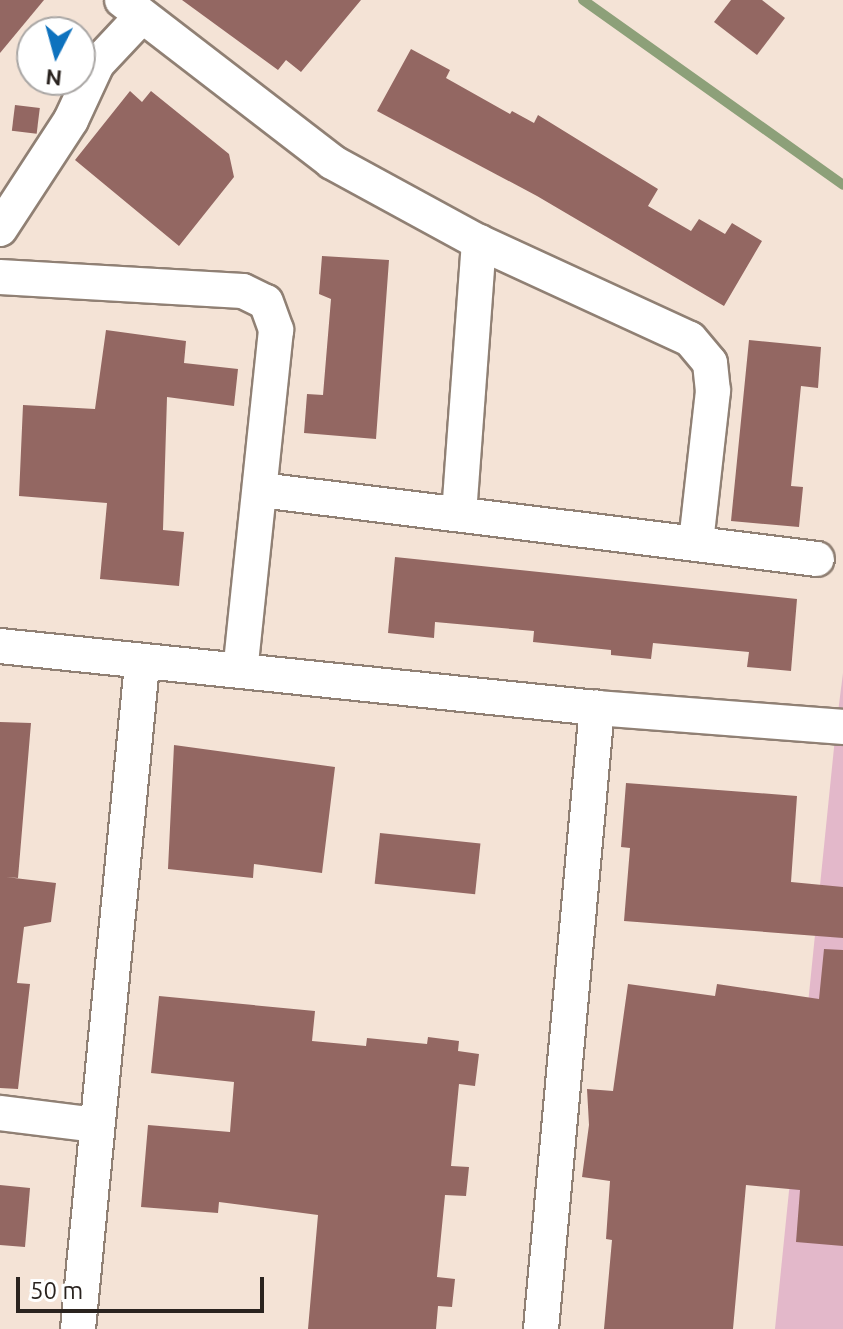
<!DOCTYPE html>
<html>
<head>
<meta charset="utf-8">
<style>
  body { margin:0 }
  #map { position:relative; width:843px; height:1329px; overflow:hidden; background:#f4e3d6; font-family:Ubuntu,sans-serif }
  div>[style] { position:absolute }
  .green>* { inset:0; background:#e3b8ca }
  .stream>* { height:10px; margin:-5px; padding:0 5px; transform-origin:5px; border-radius:5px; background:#8da079 }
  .building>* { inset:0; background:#936762; transform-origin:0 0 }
  .roads { filter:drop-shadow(2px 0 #908074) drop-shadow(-2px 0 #908074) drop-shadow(0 2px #908074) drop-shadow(0 -2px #908074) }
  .minor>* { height:34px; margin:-17px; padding:0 17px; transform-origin:17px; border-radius:17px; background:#fff }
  span { translate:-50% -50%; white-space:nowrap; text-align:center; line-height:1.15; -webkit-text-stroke:8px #fff; paint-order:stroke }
  .north { position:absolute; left:16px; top:16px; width:80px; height:80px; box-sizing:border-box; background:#fff; border:2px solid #aaa7a5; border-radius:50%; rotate:186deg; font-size:22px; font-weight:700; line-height:32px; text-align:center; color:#2a231f }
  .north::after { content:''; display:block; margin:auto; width:28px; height:36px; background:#0e72be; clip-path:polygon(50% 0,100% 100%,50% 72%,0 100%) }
  .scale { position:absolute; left:16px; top:1277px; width:248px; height:36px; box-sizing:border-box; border:4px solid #2a231f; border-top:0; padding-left:10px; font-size:24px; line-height:28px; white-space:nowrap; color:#2a231f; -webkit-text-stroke:6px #fff; paint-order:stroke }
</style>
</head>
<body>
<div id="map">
  <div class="green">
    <div style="clip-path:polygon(843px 673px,843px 1329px,775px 1329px,836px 728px)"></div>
  </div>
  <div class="stream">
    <div style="left:583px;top:0;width:319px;rotate:35.4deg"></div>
  </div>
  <div class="building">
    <div style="clip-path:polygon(0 0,44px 0,0 53px)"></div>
    <div style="clip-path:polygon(182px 0,361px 0,301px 72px,286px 60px,278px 70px)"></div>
    <div style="clip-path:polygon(731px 0,762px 0,785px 18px,757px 55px,714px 22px)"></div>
    <div style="clip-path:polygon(411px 49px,450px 70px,446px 78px,510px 114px,512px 111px,534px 123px,538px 115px,658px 189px,648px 206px,691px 231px,699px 219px,725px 234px,732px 223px,762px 241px,724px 306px,537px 196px,377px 111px)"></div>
    <div style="clip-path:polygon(130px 91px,142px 102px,151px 91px,229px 154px,234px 177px,179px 246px,75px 160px)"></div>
    <div style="left:15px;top:105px;width:25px;height:26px;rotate:7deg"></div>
    <div style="clip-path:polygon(322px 256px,389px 260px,376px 439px,304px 433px,307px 394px,323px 395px,331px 299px,319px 294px)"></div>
    <div style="clip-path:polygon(106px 330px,186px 341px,184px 363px,238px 369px,234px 406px,167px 397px,163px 530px,184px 532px,179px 586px,100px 579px,107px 503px,19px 496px,23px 405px,95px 409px)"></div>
    <div style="clip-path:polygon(749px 340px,821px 347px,818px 388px,801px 386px,791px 486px,803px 487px,799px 527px,731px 521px)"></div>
    <div style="clip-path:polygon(395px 557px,797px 599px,791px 671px,747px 667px,749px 652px,653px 643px,651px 659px,611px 655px,611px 650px,533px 642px,534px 631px,435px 622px,434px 638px,388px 633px)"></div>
    <div style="clip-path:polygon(0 722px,31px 723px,18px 878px,6px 877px,56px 883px,51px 922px,24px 927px,17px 983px,30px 984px,18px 1089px,0 1088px)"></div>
    <div style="clip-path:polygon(174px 745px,335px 767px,322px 873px,254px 864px,253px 878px,168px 869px)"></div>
    <div style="clip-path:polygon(626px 783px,797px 796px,791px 882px,843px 887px,843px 938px,624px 921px,630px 848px,621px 847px)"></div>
    <div style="left:380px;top:833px;width:101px;height:51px;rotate:6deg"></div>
    <div style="clip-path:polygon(824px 949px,843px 950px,843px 1246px,796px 1242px,800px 1190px,746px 1185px,733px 1329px,604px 1329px,612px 1240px,606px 1239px,610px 1181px,582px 1177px,589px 1125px,587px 1089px,613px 1091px,628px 984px,715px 996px,717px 984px,819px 999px)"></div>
    <div style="clip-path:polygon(159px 996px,315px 1011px,312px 1041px,366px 1046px,367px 1038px,427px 1044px,428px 1037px,459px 1041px,458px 1051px,479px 1054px,475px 1086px,459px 1084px,451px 1166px,469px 1167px,466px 1196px,445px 1195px,437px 1277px,455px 1279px,452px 1307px,438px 1306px,436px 1329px,308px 1329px,318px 1215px,219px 1202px,218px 1213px,141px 1207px,148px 1125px,230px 1132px,234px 1082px,151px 1073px)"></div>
    <div style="clip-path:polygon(0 1185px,30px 1188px,25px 1247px,0 1245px)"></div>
  </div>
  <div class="roads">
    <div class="minor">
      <div style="left:122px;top:0;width:265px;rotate:37.6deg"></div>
      <div style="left:332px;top:162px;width:167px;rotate:28.6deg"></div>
      <div style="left:479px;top:242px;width:232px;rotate:24.7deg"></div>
      <div style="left:690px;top:339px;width:31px;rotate:50deg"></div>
      <div style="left:710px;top:363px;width:28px;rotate:84deg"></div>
      <div style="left:713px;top:391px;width:153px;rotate:96.4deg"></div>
      <div style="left:0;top:229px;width:130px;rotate:-56.9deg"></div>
      <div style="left:71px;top:120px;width:62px;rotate:-65.1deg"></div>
      <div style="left:97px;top:64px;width:64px;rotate:-46.9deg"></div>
      <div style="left:0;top:277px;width:243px;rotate:3.3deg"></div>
      <div style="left:243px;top:291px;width:25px;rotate:26deg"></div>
      <div style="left:266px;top:302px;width:30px;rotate:70deg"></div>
      <div style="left:276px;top:330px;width:342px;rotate:96deg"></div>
      <div style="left:261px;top:490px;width:560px;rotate:7.07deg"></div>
      <div style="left:459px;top:514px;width:273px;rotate:-85.8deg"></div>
      <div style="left:0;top:646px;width:600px;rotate:5.93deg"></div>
      <div style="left:597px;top:708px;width:247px;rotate:4.4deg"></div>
      <div style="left:0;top:1113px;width:97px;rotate:7.1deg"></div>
      <div style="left:78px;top:1329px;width:668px;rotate:-84.5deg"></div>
      <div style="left:541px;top:1329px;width:624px;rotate:-84.85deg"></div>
    </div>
  </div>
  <div class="north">N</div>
  <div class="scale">50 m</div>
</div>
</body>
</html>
